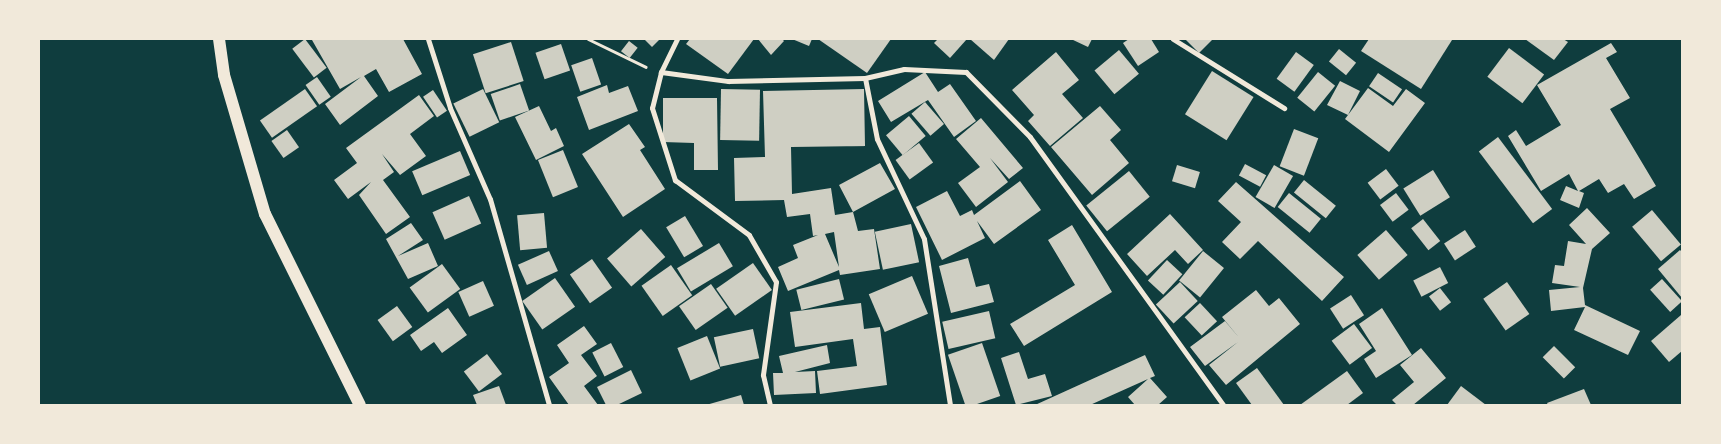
<!DOCTYPE html>
<html>
<head>
<meta charset="utf-8">
<style>
  body { margin:0 }
  #map { position:relative; width:1721px; height:444px; overflow:hidden; background:#0f3d3e; font-family:"Public Sans",sans-serif }
  div>[style] { position:absolute }
  .building>* { inset:0; background:#cfcfc3; transform-origin:0 0 }
  .path>* { height:3px; margin:-1.5px; padding:0 1.5px; transform-origin:1.5px; border-radius:1.5px; background:#f1e9da }
  .minor>* { height:5px; margin:-2.5px; padding:0 2.5px; transform-origin:2.5px; border-radius:2.5px; background:#f1e9da }
  .primary>* { height:12px; margin:-6px; padding:0 6px; transform-origin:6px; border-radius:6px; background:#f1e9da }
  span { translate:-50% -50%; white-space:nowrap; text-align:center; line-height:1.15; -webkit-text-stroke:4px #f1e9da; paint-order:stroke }
  .frame { position:absolute; inset:0; border:40px solid #f1e9da; pointer-events:none }
</style>
</head>
<body>
<div id="map">
  <div class="building">
    <div style="left:305px;top:39px;width:36px;height:16px;rotate:53deg"></div>
    <div style="clip-path:polygon(369px 39px,403px 39px,422px 74px,389px 92px,376px 69px,364px 76px,378px 96px,340px 125px,325px 104px,361px 77px,340px 89px,312px 40px)"></div>
    <div style="clip-path:polygon(644px 39px,660px 39px,652px 47px)"></div>
    <div style="clip-path:polygon(690px 39px,754px 39px,728px 74px,686px 44px)"></div>
    <div style="clip-path:polygon(758px 39px,782px 39px,784px 41px,771px 55px)"></div>
    <div style="clip-path:polygon(792px 39px,812px 39px,809px 46px)"></div>
    <div style="clip-path:polygon(818px 39px,891px 39px,867px 73px)"></div>
    <div style="clip-path:polygon(938px 39px,967px 39px,950px 58px,934px 43px)"></div>
    <div style="clip-path:polygon(970px 39px,1009px 39px,994px 60px)"></div>
    <div style="clip-path:polygon(1071px 39px,1092px 39px,1088px 47px)"></div>
    <div style="clip-path:polygon(1129px 39px,1151px 39px,1159px 52px,1138px 66px,1123px 43px)"></div>
    <div style="clip-path:polygon(1185px 39px,1213px 39px,1199px 53px)"></div>
    <div style="clip-path:polygon(1369px 39px,1450px 39px,1452px 40px,1421px 89px,1361px 51px)"></div>
    <div style="clip-path:polygon(1525px 39px,1563px 39px,1568px 42px,1554px 60px)"></div>
    <div style="left:629px;top:41px;width:11px;height:13px;rotate:38deg"></div>
    <div style="left:511px;top:42px;width:41px;height:40px;rotate:72deg"></div>
    <div style="clip-path:polygon(1611px 43px,1617px 52px,1606px 58px,1630px 98px,1610px 109px,1656px 186px,1634px 199px,1624px 184px,1608px 193px,1599px 179px,1579px 191px,1584px 193px,1579px 208px,1560px 200px,1566px 186px,1578px 191px,1569px 174px,1541px 191px,1508px 136px,1516px 130px,1526px 146px,1561px 125px,1537px 85px)"></div>
    <div style="left:561px;top:44px;width:28px;height:27px;rotate:71deg"></div>
    <div style="left:1509px;top:48px;width:44px;height:36px;rotate:37deg"></div>
    <div style="left:1339px;top:49px;width:22px;height:16px;rotate:39deg"></div>
    <div style="left:1119px;top:50px;width:31px;height:32px;rotate:50deg"></div>
    <div style="clip-path:polygon(1056px 52px,1079px 80px,1062px 94px,1083px 118px,1050px 146px,1028px 121px,1034px 115px,1012px 90px)"></div>
    <div style="left:1296px;top:52px;width:22px;height:33px;rotate:36deg"></div>
    <div style="left:592px;top:58px;width:28px;height:22px;rotate:71deg"></div>
    <div style="left:1212px;top:71px;width:49px;height:51px;rotate:32deg"></div>
    <div style="clip-path:polygon(925px 72px,938px 92px,950px 84px,976px 121px,954px 137px,928px 100px,891px 122px,878px 101px)"></div>
    <div style="left:1318px;top:72px;width:22px;height:33px;rotate:39deg"></div>
    <div style="left:1378px;top:73px;width:29px;height:16px;rotate:34deg"></div>
    <div style="left:317px;top:77px;width:24px;height:14px;rotate:55deg"></div>
    <div style="clip-path:polygon(1340px 81px,1360px 91px,1348px 115px,1368px 88px,1393px 106px,1406px 89px,1425px 103px,1389px 152px,1345px 119px,1348px 115px,1327px 105px)"></div>
    <div style="left:520px;top:84px;width:28px;height:31px;rotate:71deg"></div>
    <div style="clip-path:polygon(607px 85px,609px 93px,628px 86px,638px 111px,589px 130px,577px 97px)"></div>
    <div style="left:305px;top:89px;width:21px;height:55px;rotate:55deg"></div>
    <div style="left:483px;top:89px;width:37px;height:33px;rotate:64deg"></div>
    <div style="left:721px;top:89px;width:39px;height:51px;rotate:1deg"></div>
    <div style="clip-path:polygon(evenodd,864px 89px,865px 146px,791px 147px,792px 194px,831px 188px,835px 215px,853px 212px,839px 185px,880px 163px,895px 189px,853px 212px,858px 231px,874px 229px,880px 269px,840px 275px,839px 270px,788px 291px,778px 267px,798px 258px,793px 245px,818px 235px,813px 236px,810px 214px,787px 217px,784px 200px,735px 201px,734px 158px,765px 157px,763px 91px,864px 89px,834px 232px,839px 267px,825px 234px,834px 232px)"></div>
    <div style="left:433px;top:90px;width:25px;height:12px;rotate:56deg"></div>
    <div style="clip-path:polygon(419px 95px,434px 116px,410px 134px,426px 156px,400px 175px,382px 154px,394px 172px,383px 180px,410px 217px,386px 234px,359px 195px,371px 182px,348px 199px,334px 180px,357px 163px,346px 148px)"></div>
    <div style="clip-path:polygon(663px 98px,717px 98px,718px 170px,694px 170px,694px 143px,663px 142px)"></div>
    <div style="left:925px;top:102px;width:29px;height:18px;rotate:49deg"></div>
    <div style="clip-path:polygon(539px 106px,551px 131px,556px 128px,564px 146px,536px 160px,515px 117px)"></div>
    <div style="clip-path:polygon(1100px 106px,1121px 130px,1110px 140px,1129px 163px,1092px 195px,1051px 147px)"></div>
    <div style="left:909px;top:116px;width:26px;height:30px;rotate:50deg"></div>
    <div style="clip-path:polygon(981px 118px,1023px 168px,1009px 179px,990px 158px,1008px 182px,976px 207px,958px 183px,980px 167px,956px 139px)"></div>
    <div style="clip-path:polygon(629px 124px,645px 147px,640px 150px,665px 189px,623px 217px,582px 154px)"></div>
    <div style="left:1294px;top:129px;width:26px;height:40px;rotate:21deg"></div>
    <div style="left:287px;top:130px;width:21px;height:19px;rotate:55deg"></div>
    <div style="left:1498px;top:137px;width:90px;height:24px;rotate:53deg"></div>
    <div style="left:919px;top:143px;width:24px;height:29px;rotate:54deg"></div>
    <div style="left:563px;top:150px;width:40px;height:27px;rotate:68deg"></div>
    <div style="left:460px;top:151px;width:26px;height:52px;rotate:67deg"></div>
    <div style="left:1245px;top:164px;width:24px;height:13px;rotate:28deg"></div>
    <div style="left:1177px;top:165px;width:24px;height:17px;rotate:17deg"></div>
    <div style="left:1274px;top:165px;width:22px;height:37px;rotate:30deg"></div>
    <div style="left:1386px;top:169px;width:21px;height:23px;rotate:53deg"></div>
    <div style="left:1433px;top:170px;width:32px;height:35px;rotate:58deg"></div>
    <div style="left:1129px;top:171px;width:33px;height:55px;rotate:51deg"></div>
    <div style="left:1304px;top:180px;width:41px;height:16px;rotate:39deg"></div>
    <div style="clip-path:polygon(1020px 181px,1041px 210px,994px 244px,977px 221px,985px 238px,942px 260px,916px 207px,947px 191px,960px 216px,972px 210px,974px 215px)"></div>
    <div style="clip-path:polygon(1236px 182px,1344px 277px,1322px 301px,1258px 241px,1240px 259px,1222px 242px,1241px 222px,1218px 201px)"></div>
    <div style="left:1289px;top:193px;width:41px;height:18px;rotate:39deg"></div>
    <div style="left:1396px;top:193px;width:21px;height:20px;rotate:53deg"></div>
    <div style="left:469px;top:196px;width:30px;height:40px;rotate:66deg"></div>
    <div style="clip-path:polygon(1587px 208px,1610px 233px,1592px 249px,1583px 288px,1585px 305px,1640px 331px,1628px 355px,1574px 330px,1585px 307px,1551px 311px,1549px 290px,1580px 287px,1552px 283px,1555px 265px,1564px 266px,1568px 241px,1586px 244px,1569px 225px)"></div>
    <div style="left:1652px;top:210px;width:45px;height:26px;rotate:50deg"></div>
    <div style="left:544px;top:213px;width:35px;height:27px;rotate:85deg"></div>
    <div style="clip-path:polygon(1170px 214px,1203px 250px,1188px 264px,1175px 250px,1147px 276px,1127px 254px)"></div>
    <div style="left:685px;top:216px;width:35px;height:22px;rotate:59deg"></div>
    <div style="left:1423px;top:219px;width:28px;height:15px;rotate:52deg"></div>
    <div style="clip-path:polygon(411px 223px,423px 240px,398px 256px,428px 243px,438px 266px,408px 279px,386px 239px)"></div>
    <div style="left:911px;top:224px;width:39px;height:37px;rotate:78deg"></div>
    <div style="clip-path:polygon(1072px 225px,1112px 292px,1024px 346px,1010px 324px,1075px 285px,1048px 240px)"></div>
    <div style="left:641px;top:229px;width:37px;height:45px;rotate:49deg"></div>
    <div style="left:1386px;top:230px;width:33px;height:38px;rotate:49deg"></div>
    <div style="left:1465px;top:230px;width:20px;height:25px;rotate:57deg"></div>
    <div style="left:719px;top:243px;width:27px;height:49px;rotate:59deg"></div>
    <div style="clip-path:polygon(1680px 250px,1682px 252px,1682px 298px,1658px 269px)"></div>
    <div style="left:549px;top:251px;width:22px;height:34px;rotate:66deg"></div>
    <div style="left:1203px;top:251px;width:27px;height:38px;rotate:39deg"></div>
    <div style="clip-path:polygon(968px 258px,976px 287px,989px 284px,994px 302px,951px 313px,939px 266px)"></div>
    <div style="left:592px;top:259px;width:35px;height:27px;rotate:55deg"></div>
    <div style="left:1167px;top:260px;width:21px;height:28px;rotate:43deg"></div>
    <div style="left:753px;top:263px;width:33px;height:45px;rotate:55deg"></div>
    <div style="left:442px;top:264px;width:31px;height:40px;rotate:54deg"></div>
    <div style="left:671px;top:265px;width:37px;height:36px;rotate:55deg"></div>
    <div style="left:1440px;top:267px;width:18px;height:30px;rotate:63deg"></div>
    <div style="left:912px;top:276px;width:41px;height:47px;rotate:67deg"></div>
    <div style="left:555px;top:278px;width:35px;height:40px;rotate:55deg"></div>
    <div style="left:839px;top:279px;width:21px;height:44px;rotate:76deg"></div>
    <div style="left:1662px;top:279px;width:30px;height:16px;rotate:48deg"></div>
    <div style="left:483px;top:281px;width:27px;height:27px;rotate:66deg"></div>
    <div style="left:1180px;top:282px;width:26px;height:33px;rotate:47deg"></div>
    <div style="left:1507px;top:282px;width:39px;height:29px;rotate:55deg"></div>
    <div style="left:711px;top:284px;width:29px;height:39px;rotate:55deg"></div>
    <div style="left:1440px;top:288px;width:18px;height:14px;rotate:52deg"></div>
    <div style="clip-path:polygon(1256px 290px,1269px 306px,1279px 298px,1300px 324px,1226px 385px,1209px 365px,1238px 342px,1205px 366px,1190px 347px,1225px 321px,1241px 340px,1222px 317px)"></div>
    <div style="left:1351px;top:295px;width:24px;height:25px;rotate:57deg"></div>
    <div style="clip-path:polygon(861px 303px,864px 329px,880px 327px,887px 385px,820px 394px,817px 371px,857px 366px,853px 339px,795px 347px,790px 312px)"></div>
    <div style="left:1200px;top:303px;width:25px;height:21px;rotate:47deg"></div>
    <div style="left:397px;top:306px;width:26px;height:24px;rotate:54deg"></div>
    <div style="clip-path:polygon(448px 308px,467px 335px,442px 353px,434px 342px,421px 351px,410px 335px)"></div>
    <div style="clip-path:polygon(1382px 308px,1412px 355px,1376px 378px,1364px 359px,1376px 351px,1359px 324px)"></div>
    <div style="left:989px;top:311px;width:28px;height:48px;rotate:77deg"></div>
    <div style="clip-path:polygon(1681px 315px,1682px 351px,1669px 362px,1651px 341px)"></div>
    <div style="left:1354px;top:324px;width:30px;height:28px;rotate:53deg"></div>
    <div style="clip-path:polygon(584px 326px,597px 344px,581px 355px,597px 376px,584px 386px,598px 405px,569px 405px,549px 377px,569px 363px,557px 345px)"></div>
    <div style="left:753px;top:329px;width:30px;height:40px;rotate:78deg"></div>
    <div style="left:707px;top:336px;width:35px;height:32px;rotate:68deg"></div>
    <div style="left:611px;top:343px;width:27px;height:21px;rotate:63deg"></div>
    <div style="left:982px;top:343px;width:56px;height:36px;rotate:71deg"></div>
    <div style="clip-path:polygon(827px 345px,830px 363px,795px 372px,815px 371px,816px 393px,774px 395px,773px 373px,783px 373px,779px 356px)"></div>
    <div style="left:1554px;top:346px;width:30px;height:16px;rotate:45deg"></div>
    <div style="clip-path:polygon(1421px 348px,1446px 378px,1413px 405px,1397px 405px,1392px 400px,1414px 382px,1400px 365px)"></div>
    <div style="clip-path:polygon(1019px 352px,1028px 379px,1045px 374px,1052px 396px,1016px 405px,1001px 358px)"></div>
    <div style="left:487px;top:354px;width:25px;height:29px;rotate:53deg"></div>
    <div style="clip-path:polygon(1145px 355px,1155px 376px,1150px 378px,1167px 397px,1158px 405px,1135px 405px,1128px 397px,1148px 379px,1090px 405px,1035px 405px)"></div>
    <div style="clip-path:polygon(1257px 368px,1284px 405px,1252px 405px,1236px 383px)"></div>
    <div style="clip-path:polygon(631px 370px,642px 393px,617px 405px,606px 405px,597px 387px)"></div>
    <div style="clip-path:polygon(1347px 371px,1363px 393px,1347px 405px,1300px 405px)"></div>
    <div style="clip-path:polygon(499px 386px,506px 405px,477px 405px,473px 395px)"></div>
    <div style="clip-path:polygon(1461px 386px,1486px 405px,1447px 405px)"></div>
    <div style="clip-path:polygon(1584px 389px,1591px 405px,1548px 405px,1547px 403px)"></div>
    <div style="clip-path:polygon(741px 395px,744px 405px,706px 405px)"></div>
  </div>
  <div class="path">
    <div style="left:588px;top:39px;width:64px;rotate:25.8deg"></div>
  </div>
  <div class="minor">
    <div style="left:428px;top:39px;width:72px;rotate:72.3deg"></div>
    <div style="left:450px;top:108px;width:99px;rotate:66.3deg"></div>
    <div style="left:490px;top:199px;width:214px;rotate:74deg"></div>
    <div style="left:677px;top:39px;width:37px;rotate:116deg"></div>
    <div style="left:661px;top:72px;width:37px;rotate:104deg"></div>
    <div style="left:652px;top:108px;width:76px;rotate:72.3deg"></div>
    <div style="left:675px;top:180px;width:92px;rotate:36.6deg"></div>
    <div style="left:749px;top:235px;width:54px;rotate:60.1deg"></div>
    <div style="left:776px;top:282px;width:94px;rotate:98deg"></div>
    <div style="left:763px;top:375px;width:31px;rotate:77deg"></div>
    <div style="left:1173px;top:39px;width:131px;rotate:31.9deg"></div>
    <div style="left:661px;top:72px;width:68px;rotate:7.7deg"></div>
    <div style="left:728px;top:81px;width:137px;rotate:-1.3deg"></div>
    <div style="left:865px;top:78px;width:40px;rotate:-13deg"></div>
    <div style="left:904px;top:69px;width:62px;rotate:2.8deg"></div>
    <div style="left:966px;top:72px;width:91px;rotate:45.4deg"></div>
    <div style="left:1030px;top:137px;width:330px;rotate:54.2deg"></div>
    <div style="left:865px;top:78px;width:62px;rotate:78.9deg"></div>
    <div style="left:877px;top:139px;width:110px;rotate:64.8deg"></div>
    <div style="left:924px;top:239px;width:168px;rotate:81.1deg"></div>
  </div>
  <div class="primary">
    <div style="left:219px;top:39px;width:36px;rotate:82deg"></div>
    <div style="left:224px;top:75px;width:145px;rotate:73.6deg"></div>
    <div style="left:265px;top:214px;width:213px;rotate:63.6deg"></div>
  </div>
  <div class="frame"></div>
</div>
</body>
</html>
